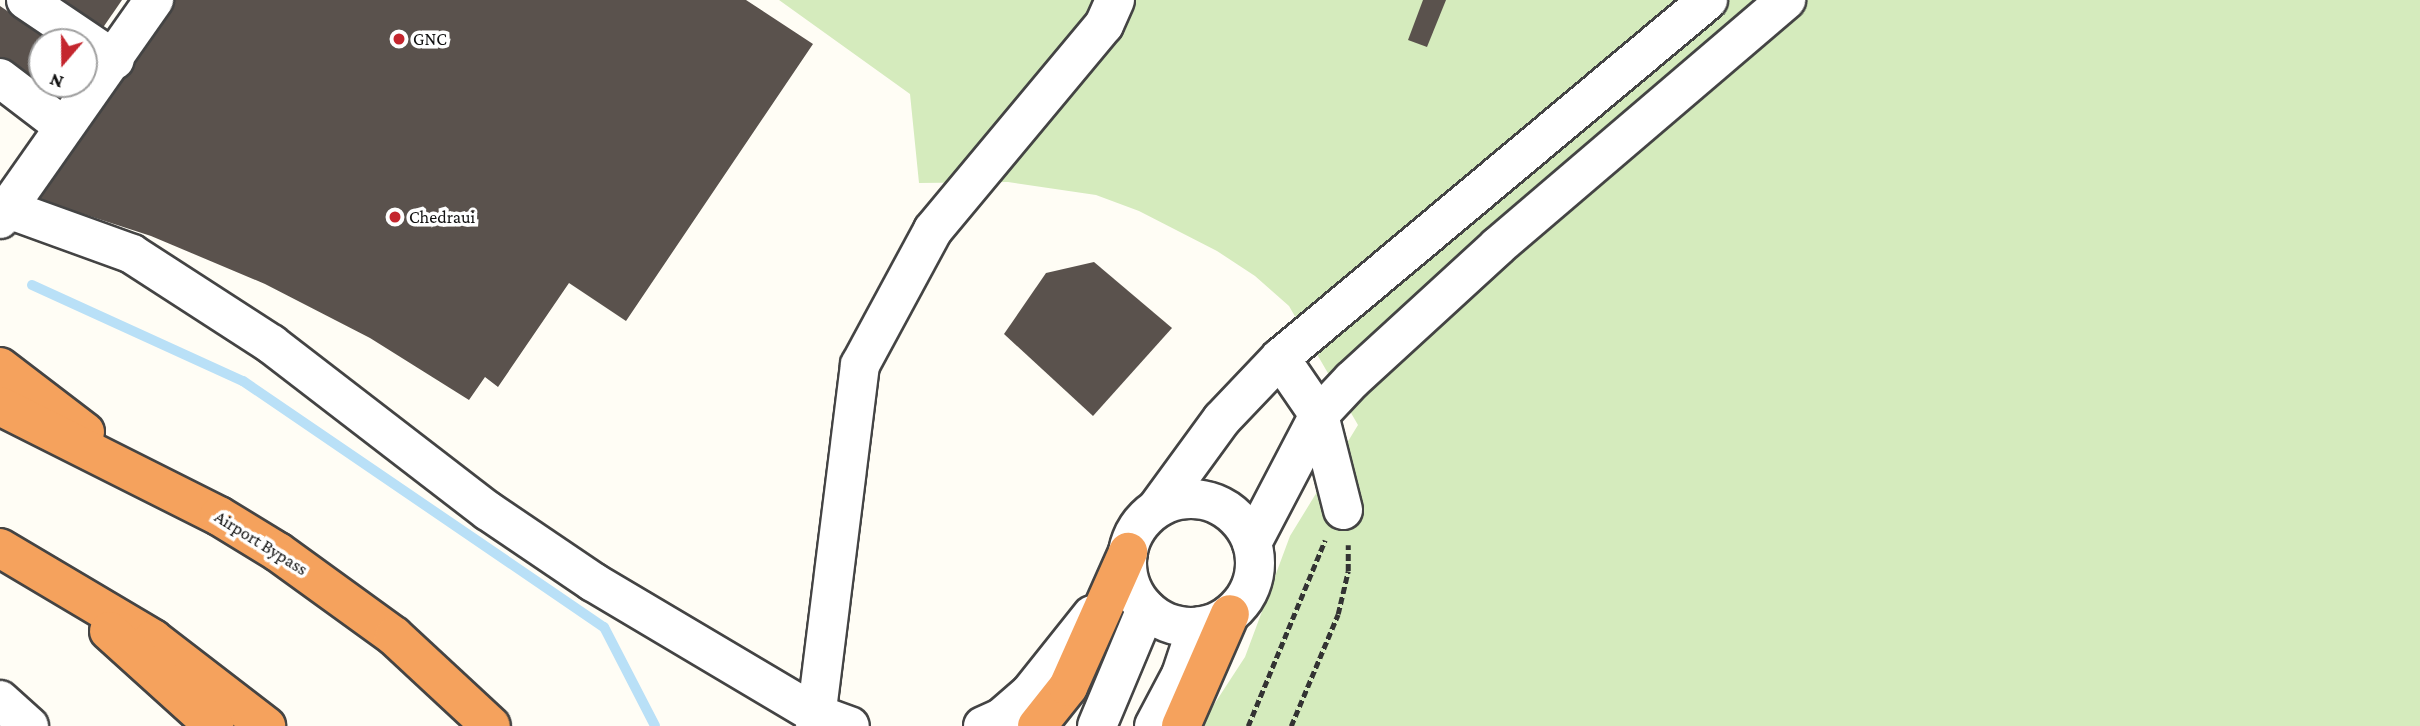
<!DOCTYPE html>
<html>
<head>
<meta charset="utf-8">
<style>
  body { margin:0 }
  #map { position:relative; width:2420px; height:726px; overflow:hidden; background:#fffdf5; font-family:"Crimson Pro",serif }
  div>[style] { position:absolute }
  .green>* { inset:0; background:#d5ebbd }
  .stream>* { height:10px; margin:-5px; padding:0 5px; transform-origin:5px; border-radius:5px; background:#b9e0f7 }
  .building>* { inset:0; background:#5a524d }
  .path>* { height:4.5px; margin-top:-2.25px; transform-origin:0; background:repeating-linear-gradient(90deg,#333 0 7px,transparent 0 10.5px) }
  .roads { filter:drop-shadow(2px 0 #444) drop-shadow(-2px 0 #444) drop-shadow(0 2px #444) drop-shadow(0 -2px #444) }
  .minor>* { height:38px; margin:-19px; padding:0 19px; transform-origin:19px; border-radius:19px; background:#fff }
  .minor>.ring { margin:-19px; padding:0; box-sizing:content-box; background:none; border:38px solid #fff; border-radius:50% }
  .highway>* { height:38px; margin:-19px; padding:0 19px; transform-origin:19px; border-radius:19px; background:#f5a25d }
  .dots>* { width:19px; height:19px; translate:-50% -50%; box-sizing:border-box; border:4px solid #fff; border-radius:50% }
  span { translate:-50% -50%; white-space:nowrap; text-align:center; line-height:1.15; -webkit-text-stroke:7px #fff; paint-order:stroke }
  .poi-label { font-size:18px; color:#111 }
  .left { translate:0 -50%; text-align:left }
  .street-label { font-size:18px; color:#111 }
  .north { position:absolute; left:28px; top:28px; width:70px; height:70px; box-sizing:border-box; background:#fff; border:2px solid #a0a0a0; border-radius:50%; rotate:200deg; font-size:19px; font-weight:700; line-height:28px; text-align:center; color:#111 }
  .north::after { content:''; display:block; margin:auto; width:24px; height:32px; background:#c4262e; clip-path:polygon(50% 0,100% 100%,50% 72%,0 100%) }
</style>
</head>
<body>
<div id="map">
  <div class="green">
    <div style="clip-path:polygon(779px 0,2420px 0,2420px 726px,1200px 726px,1245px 657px,1290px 536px,1358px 425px,1289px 306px,1255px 276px,1217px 251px,1139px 211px,1096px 195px,1008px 182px,919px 183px,910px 94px)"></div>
  </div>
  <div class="stream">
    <div style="left:32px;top:285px;width:232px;rotate:24.5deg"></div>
    <div style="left:243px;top:381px;width:437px;rotate:34.3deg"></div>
    <div style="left:604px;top:627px;width:111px;rotate:62.7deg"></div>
  </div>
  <div class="building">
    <div style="clip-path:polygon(58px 0,122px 0,102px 29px)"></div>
    <div style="clip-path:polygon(166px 0,746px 0,813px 44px,626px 321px,569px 283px,498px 387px,485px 377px,469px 400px,370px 338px,265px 284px,151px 236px,37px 199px)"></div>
    <div style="clip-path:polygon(1423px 0,1446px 0,1427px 47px,1408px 40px)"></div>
    <div style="clip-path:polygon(0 6px,53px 42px,42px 42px,42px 84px,63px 84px,52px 100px,0 66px)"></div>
    <div style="clip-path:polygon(1094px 262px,1172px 328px,1093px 416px,1004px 334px,1046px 273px)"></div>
  </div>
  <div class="path">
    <div style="left:1248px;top:726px;width:201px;rotate:-67.5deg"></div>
    <div style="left:1291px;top:726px;width:121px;rotate:-67.2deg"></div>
    <div style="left:1338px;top:614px;width:44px;rotate:-76.9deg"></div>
    <div style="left:1348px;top:571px;width:26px;rotate:-90deg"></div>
  </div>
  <div class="roads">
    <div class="minor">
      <div style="left:26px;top:0;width:107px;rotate:34deg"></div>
      <div style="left:0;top:78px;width:79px;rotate:37.3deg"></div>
      <div style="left:8px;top:209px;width:132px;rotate:19.9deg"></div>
      <div style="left:132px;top:254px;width:166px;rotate:32.9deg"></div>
      <div style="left:271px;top:344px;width:274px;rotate:37.6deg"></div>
      <div style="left:488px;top:511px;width:127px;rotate:34.1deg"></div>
      <div style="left:593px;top:582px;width:257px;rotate:30.7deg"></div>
      <div style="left:814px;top:713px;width:38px;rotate:20deg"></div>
      <div style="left:0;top:219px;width:268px;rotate:-54.9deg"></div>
      <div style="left:1280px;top:358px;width:69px;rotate:55.6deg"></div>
      <div style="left:1319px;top:415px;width:98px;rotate:75.8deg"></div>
      <div class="ring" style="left:1127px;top:499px;width:90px;height:90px"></div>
      <div style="left:1157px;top:508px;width:110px;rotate:-53.9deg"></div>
      <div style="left:1222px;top:419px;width:84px;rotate:-46.4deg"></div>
      <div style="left:1280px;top:358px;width:558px;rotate:-39.91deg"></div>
      <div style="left:1252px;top:543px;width:144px;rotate:-62.4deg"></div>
      <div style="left:1319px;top:415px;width:48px;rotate:-46.7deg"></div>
      <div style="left:1352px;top:380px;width:198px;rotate:-42.5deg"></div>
      <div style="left:1498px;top:246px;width:379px;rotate:-40.5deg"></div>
      <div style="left:0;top:700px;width:39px;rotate:42deg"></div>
      <div style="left:815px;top:726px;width:364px;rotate:-82.9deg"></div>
      <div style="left:860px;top:365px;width:153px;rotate:-61.6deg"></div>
      <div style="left:933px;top:230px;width:267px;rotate:-50.2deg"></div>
      <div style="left:1104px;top:25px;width:27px;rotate:-66deg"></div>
      <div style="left:983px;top:726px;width:20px;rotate:-24deg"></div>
      <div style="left:1001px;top:718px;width:37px;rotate:-41deg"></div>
      <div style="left:1029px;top:694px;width:101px;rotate:-51.4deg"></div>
      <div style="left:1097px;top:726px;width:127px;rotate:-67.3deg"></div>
      <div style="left:1154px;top:726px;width:58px;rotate:-62.1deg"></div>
      <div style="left:1181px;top:675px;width:51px;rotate:-71.6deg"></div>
    </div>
    <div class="highway">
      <div style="left:0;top:367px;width:107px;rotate:37.4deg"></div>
      <div style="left:0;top:406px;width:245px;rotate:26.7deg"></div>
      <div style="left:219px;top:516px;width:69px;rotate:31.4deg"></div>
      <div style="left:278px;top:552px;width:143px;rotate:35.9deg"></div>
      <div style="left:394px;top:636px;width:132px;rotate:42.9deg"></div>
      <div style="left:0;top:548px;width:178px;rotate:30.7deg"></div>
      <div style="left:153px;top:639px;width:143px;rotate:37.6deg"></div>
      <div style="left:109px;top:631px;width:142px;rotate:42.1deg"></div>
      <div style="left:1037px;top:726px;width:50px;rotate:-51.5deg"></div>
      <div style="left:1068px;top:687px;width:148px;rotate:-66deg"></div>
      <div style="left:1181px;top:726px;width:122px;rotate:-66.4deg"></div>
    </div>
  </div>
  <div class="dots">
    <div style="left:399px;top:39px;background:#c4262e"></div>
    <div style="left:395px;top:217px;background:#c4262e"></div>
  </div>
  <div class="poi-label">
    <span class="left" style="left:413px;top:39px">GNC</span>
    <span class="left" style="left:409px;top:217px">Chedraui</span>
  </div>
  <div class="street-label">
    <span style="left:261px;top:543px;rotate:32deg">Airport Bypass</span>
  </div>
  <div class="north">N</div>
</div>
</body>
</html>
